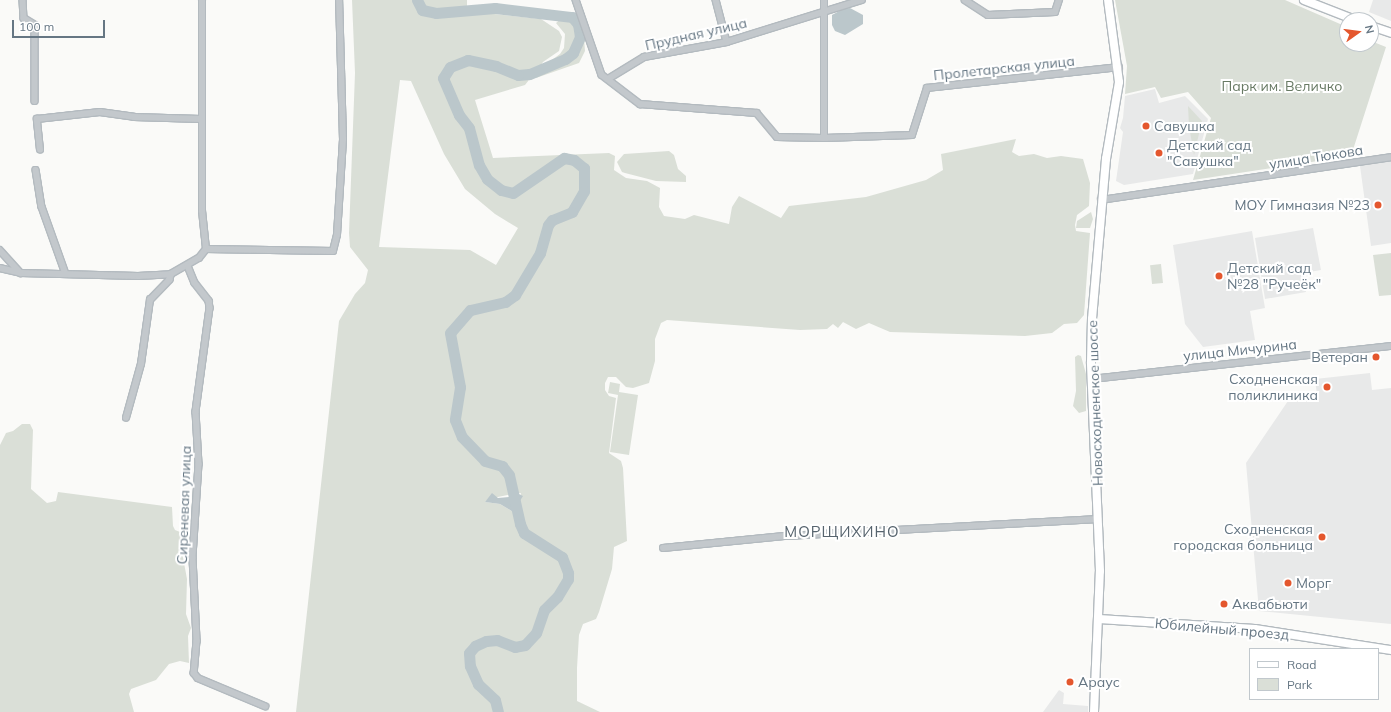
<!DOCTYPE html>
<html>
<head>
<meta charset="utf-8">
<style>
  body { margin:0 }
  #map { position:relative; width:1391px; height:712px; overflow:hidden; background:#fafaf8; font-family:Mulish,sans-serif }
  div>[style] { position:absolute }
  .built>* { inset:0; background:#e8e9e9 }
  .green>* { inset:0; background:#dadfd7; transform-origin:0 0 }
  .water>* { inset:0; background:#bbc7cb }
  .river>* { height:11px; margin:-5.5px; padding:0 5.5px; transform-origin:5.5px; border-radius:5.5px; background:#bbc7cb }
  .roads { filter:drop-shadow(1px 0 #b3babf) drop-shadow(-1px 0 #b3babf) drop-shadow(0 1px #b3babf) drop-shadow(0 -1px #b3babf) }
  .street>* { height:5.5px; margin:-2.75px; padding:0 2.75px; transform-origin:2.75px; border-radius:2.75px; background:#c3c8cc }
  .secondary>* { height:8px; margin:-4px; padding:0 4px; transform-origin:4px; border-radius:4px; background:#fff }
  .dots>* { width:11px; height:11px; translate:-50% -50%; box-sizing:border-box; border:2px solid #fff; border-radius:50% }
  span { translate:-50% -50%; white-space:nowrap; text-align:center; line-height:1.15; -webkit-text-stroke:4px #fff; paint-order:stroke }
  .street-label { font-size:14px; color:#657683 }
  .park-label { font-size:14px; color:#687a64 }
  .poi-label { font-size:14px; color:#657683 }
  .left { translate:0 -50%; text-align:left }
  .right { translate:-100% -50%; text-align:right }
  .neighbourhood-label { font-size:15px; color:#57646e; letter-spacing:1px }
  .legend { position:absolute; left:1249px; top:648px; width:130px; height:52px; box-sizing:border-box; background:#fff; border:1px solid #c1c8cd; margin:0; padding:5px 7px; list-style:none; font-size:12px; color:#657683 }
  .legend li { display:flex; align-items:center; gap:8px; height:20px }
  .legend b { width:20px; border:1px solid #c1c8cd }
  .north { position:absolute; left:1339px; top:12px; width:40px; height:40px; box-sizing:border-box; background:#fff; border:1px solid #c1c8cd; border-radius:50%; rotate:76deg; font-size:11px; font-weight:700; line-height:16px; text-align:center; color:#657683 }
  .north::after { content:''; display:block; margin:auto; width:14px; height:18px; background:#e4572e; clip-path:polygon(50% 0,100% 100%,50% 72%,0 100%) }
  .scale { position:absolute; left:12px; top:20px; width:93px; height:18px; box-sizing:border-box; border:2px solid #657683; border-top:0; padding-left:5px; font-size:12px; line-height:14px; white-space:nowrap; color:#657683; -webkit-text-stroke:3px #fff; paint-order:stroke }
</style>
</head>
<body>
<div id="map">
  <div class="built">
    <div style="clip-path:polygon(1373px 0,1391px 0,1391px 21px,1369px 12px)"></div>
    <div style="clip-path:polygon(1155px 89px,1159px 103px,1185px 96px,1208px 119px,1193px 174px,1124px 185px,1116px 181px,1123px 132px,1120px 128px,1123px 118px,1125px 96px)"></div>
    <div style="clip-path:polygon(1391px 161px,1391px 243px,1371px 246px,1360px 166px)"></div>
    <div style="clip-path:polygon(1313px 228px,1321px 270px,1303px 273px,1306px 292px,1265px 299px,1255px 238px)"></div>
    <div style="clip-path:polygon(1252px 231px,1265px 308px,1250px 311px,1255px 340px,1203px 347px,1185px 324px,1173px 245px)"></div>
    <div style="clip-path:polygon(1370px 373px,1372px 390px,1391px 388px,1391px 624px,1259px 611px,1246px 463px,1290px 398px,1317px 395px,1315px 379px)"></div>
    <div style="clip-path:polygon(1059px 690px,1064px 693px,1063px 704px,1088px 706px,1088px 712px,1043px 712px)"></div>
  </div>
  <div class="green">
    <div style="clip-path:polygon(evenodd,352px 0,467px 0,467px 7px,478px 15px,485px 13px,541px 19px,559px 31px,562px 37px,559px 51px,543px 62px,537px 71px,560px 54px,564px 48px,565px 34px,556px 23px,567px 14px,573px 18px,579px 25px,584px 38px,585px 51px,579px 63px,536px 78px,536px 71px,525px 85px,475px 100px,493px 158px,609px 153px,615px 156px,614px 170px,626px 178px,647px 181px,660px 188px,659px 207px,664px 216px,685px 219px,694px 215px,729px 224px,732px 207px,739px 196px,781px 218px,789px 206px,866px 197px,926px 180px,943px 170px,941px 154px,1016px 139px,1012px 152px,1019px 156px,1034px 154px,1047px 158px,1061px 156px,1083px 159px,1090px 183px,1089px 206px,1077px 215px,1075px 225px,1076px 231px,1090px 233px,1084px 315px,1077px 323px,1064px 324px,1052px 333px,1025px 336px,890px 332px,869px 323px,856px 329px,843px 322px,838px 328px,833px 324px,827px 329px,800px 330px,667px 320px,661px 323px,655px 339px,655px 361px,649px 383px,633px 388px,626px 387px,616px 377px,608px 377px,605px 383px,605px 390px,609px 396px,616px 398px,609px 453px,621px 461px,623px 468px,627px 541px,614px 547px,612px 569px,599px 612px,596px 619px,583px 624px,579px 635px,577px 668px,577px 701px,600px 712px,296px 712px,339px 321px,355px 294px,365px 283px,368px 270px,350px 247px,349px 233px,355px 73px,352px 0,400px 80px,411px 81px,444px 154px,465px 189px,495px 214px,518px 228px,496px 265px,470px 250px,379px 247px,400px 80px,352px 0,518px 493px,521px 493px,518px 504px,521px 524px,515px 513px,500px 504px,485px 502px,488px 499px,518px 493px)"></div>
    <div style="clip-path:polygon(1115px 0,1285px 0,1347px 27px,1347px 44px,1371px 44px,1371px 41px,1386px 47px,1351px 156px,1193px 180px,1211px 118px,1188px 92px,1161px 98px,1155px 87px,1125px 94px,1127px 66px)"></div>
    <div style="clip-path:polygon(1188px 106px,1202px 121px,1194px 155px,1189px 126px)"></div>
    <div style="clip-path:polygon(669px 151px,674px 155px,678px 169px,686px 176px,686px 182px,656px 181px,625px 173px,622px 172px,617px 162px,624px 154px)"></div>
    <div style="clip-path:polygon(1091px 212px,1093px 219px,1090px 228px,1076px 228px,1077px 221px)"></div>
    <div style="clip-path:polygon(1391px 253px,1391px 295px,1379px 296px,1373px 255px)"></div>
    <div style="left:1161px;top:264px;width:19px;height:11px;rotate:84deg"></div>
    <div style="clip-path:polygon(1078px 355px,1081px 356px,1086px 374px,1086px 411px,1079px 413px,1073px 406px,1076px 391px,1075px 357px)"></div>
    <div style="clip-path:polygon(610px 382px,620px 384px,619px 392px,638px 395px,629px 455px,610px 452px,618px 395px,608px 393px)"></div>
    <div style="clip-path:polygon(22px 424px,30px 424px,33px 430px,31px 489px,47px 503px,56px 501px,58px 492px,172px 507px,173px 526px,175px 530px,185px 534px,182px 552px,187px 579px,186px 614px,191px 628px,188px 636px,189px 663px,180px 661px,169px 664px,156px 680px,131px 689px,129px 694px,134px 712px,0 712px,0 445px,6px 433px,13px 431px)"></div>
  </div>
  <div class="water">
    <div style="clip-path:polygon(850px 8px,863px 15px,863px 24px,845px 35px,835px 31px,832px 25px,832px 15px,843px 9px)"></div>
    <div style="clip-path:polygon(514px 492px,523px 496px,518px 504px,521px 525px,515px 513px,500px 504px,485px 502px,492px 493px,498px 498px,509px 497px)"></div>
  </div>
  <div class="river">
    <div style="left:417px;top:0;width:11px;rotate:63deg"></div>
    <div style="left:422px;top:10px;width:14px;rotate:12deg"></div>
    <div style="left:436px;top:13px;width:59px;rotate:-4.8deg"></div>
    <div style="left:495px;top:8px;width:78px;rotate:6.7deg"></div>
    <div style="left:572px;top:17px;width:9px;rotate:49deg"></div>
    <div style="left:578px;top:24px;width:13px;rotate:81deg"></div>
    <div style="left:580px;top:37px;width:17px;rotate:114deg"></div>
    <div style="left:573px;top:53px;width:10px;rotate:143deg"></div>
    <div style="left:565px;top:59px;width:39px;rotate:157deg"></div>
    <div style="left:529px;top:74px;width:11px;rotate:175deg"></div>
    <div style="left:518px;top:75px;width:24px;rotate:-158deg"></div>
    <div style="left:496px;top:66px;width:29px;rotate:-168deg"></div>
    <div style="left:468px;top:60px;width:19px;rotate:159deg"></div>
    <div style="left:450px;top:67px;width:13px;rotate:122deg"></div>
    <div style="left:443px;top:78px;width:40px;rotate:66.6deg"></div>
    <div style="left:459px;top:115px;width:16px;rotate:52deg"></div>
    <div style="left:469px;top:128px;width:38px;rotate:75deg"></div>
    <div style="left:479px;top:165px;width:16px;rotate:60deg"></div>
    <div style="left:487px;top:179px;width:18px;rotate:38deg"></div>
    <div style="left:501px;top:190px;width:12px;rotate:14deg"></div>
    <div style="left:513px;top:193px;width:62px;rotate:-34.5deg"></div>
    <div style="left:564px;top:158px;width:10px;rotate:11deg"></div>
    <div style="left:574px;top:160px;width:13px;rotate:39deg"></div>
    <div style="left:584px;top:168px;width:23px;rotate:90deg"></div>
    <div style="left:584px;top:191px;width:24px;rotate:120deg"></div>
    <div style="left:572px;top:212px;width:22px;rotate:158deg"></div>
    <div style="left:552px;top:220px;width:6px;rotate:129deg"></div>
    <div style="left:548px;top:225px;width:29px;rotate:106deg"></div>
    <div style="left:540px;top:253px;width:49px;rotate:120.8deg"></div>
    <div style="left:515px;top:295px;width:12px;rotate:145deg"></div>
    <div style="left:505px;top:302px;width:36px;rotate:167deg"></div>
    <div style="left:470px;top:310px;width:30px;rotate:131deg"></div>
    <div style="left:450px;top:333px;width:55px;rotate:79.5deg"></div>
    <div style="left:460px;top:387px;width:33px;rotate:99deg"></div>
    <div style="left:455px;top:420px;width:18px;rotate:68deg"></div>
    <div style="left:462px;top:437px;width:33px;rotate:46deg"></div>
    <div style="left:485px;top:461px;width:18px;rotate:16deg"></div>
    <div style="left:502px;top:466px;width:11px;rotate:52deg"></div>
    <div style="left:509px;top:475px;width:50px;rotate:77.3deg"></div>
    <div style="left:520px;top:524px;width:10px;rotate:66deg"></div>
    <div style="left:524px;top:533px;width:45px;rotate:32.3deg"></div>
    <div style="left:562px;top:557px;width:17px;rotate:69deg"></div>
    <div style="left:568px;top:573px;width:6px;rotate:90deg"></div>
    <div style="left:568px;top:579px;width:21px;rotate:121deg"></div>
    <div style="left:557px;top:597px;width:18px;rotate:135deg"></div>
    <div style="left:544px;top:610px;width:24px;rotate:109deg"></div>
    <div style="left:536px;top:633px;width:16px;rotate:133deg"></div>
    <div style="left:525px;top:645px;width:10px;rotate:169deg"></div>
    <div style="left:515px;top:647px;width:19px;rotate:-159deg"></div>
    <div style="left:497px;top:640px;width:11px;rotate:175deg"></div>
    <div style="left:486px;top:641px;width:12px;rotate:156deg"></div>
    <div style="left:475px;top:646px;width:9px;rotate:131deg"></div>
    <div style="left:469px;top:653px;width:13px;rotate:86deg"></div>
    <div style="left:470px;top:666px;width:20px;rotate:66deg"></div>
    <div style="left:478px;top:684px;width:23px;rotate:43deg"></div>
    <div style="left:495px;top:700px;width:12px;rotate:76deg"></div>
  </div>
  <div class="roads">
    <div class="street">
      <div style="left:23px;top:0;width:18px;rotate:87deg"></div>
      <div style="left:24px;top:18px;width:13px;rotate:32deg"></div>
      <div style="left:35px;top:25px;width:76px;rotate:90deg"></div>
      <div style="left:576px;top:0;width:79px;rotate:70.9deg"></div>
      <div style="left:602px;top:75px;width:48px;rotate:37.3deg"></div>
      <div style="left:640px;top:104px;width:117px;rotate:4.4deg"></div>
      <div style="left:757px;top:113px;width:31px;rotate:50deg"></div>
      <div style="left:777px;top:137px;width:47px;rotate:1.2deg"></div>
      <div style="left:824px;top:138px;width:88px;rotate:-2deg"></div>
      <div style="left:912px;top:135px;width:49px;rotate:-72.3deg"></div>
      <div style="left:927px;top:88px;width:193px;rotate:-6.2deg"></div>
      <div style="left:716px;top:0;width:43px;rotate:75.3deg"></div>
      <div style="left:824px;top:0;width:138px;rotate:90deg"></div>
      <div style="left:965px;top:0;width:27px;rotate:33deg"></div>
      <div style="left:988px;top:15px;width:67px;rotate:-2.6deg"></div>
      <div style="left:1055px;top:12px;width:13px;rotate:-72deg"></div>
      <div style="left:608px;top:79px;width:42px;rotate:-31.4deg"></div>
      <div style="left:644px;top:57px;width:84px;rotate:-10.2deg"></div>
      <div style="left:727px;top:42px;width:141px;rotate:-17.3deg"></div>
      <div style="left:40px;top:150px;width:31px;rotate:-96deg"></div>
      <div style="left:37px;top:119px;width:63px;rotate:-6.3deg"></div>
      <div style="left:100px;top:112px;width:34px;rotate:8deg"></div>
      <div style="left:134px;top:117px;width:67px;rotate:1.7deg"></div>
      <div style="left:36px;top:170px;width:37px;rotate:81deg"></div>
      <div style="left:42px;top:207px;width:71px;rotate:70.3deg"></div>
      <div style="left:1101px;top:200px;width:293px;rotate:-8.4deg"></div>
      <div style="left:206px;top:249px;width:127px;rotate:0.9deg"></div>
      <div style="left:333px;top:251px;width:16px;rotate:-76deg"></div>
      <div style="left:337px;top:235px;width:95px;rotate:-86.4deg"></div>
      <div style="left:343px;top:140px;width:140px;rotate:-91.6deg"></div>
      <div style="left:0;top:250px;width:31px;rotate:48deg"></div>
      <div style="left:21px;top:273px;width:117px;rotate:1.5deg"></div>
      <div style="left:138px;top:276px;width:33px;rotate:-3deg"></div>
      <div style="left:171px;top:274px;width:32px;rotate:-30deg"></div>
      <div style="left:199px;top:258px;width:11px;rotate:-52deg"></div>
      <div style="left:206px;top:249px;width:38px;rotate:-96deg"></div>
      <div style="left:202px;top:211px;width:211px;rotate:-90deg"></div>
      <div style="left:188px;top:266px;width:18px;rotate:68deg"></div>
      <div style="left:195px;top:283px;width:23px;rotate:52deg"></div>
      <div style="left:209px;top:301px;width:7px;rotate:82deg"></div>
      <div style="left:210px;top:308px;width:105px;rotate:97.7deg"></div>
      <div style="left:196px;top:412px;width:52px;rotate:86.7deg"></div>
      <div style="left:199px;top:464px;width:94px;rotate:93.7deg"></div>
      <div style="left:193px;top:558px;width:83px;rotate:87.2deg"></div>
      <div style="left:197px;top:641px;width:32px;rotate:95deg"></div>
      <div style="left:194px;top:673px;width:6px;rotate:51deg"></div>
      <div style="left:198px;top:678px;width:73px;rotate:22.7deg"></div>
      <div style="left:0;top:268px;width:22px;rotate:13deg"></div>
      <div style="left:1092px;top:379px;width:301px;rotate:-6.3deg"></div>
      <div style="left:126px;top:418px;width:56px;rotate:-74.5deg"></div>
      <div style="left:141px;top:364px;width:65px;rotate:-82deg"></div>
      <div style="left:150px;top:300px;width:28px;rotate:-46deg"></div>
      <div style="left:169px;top:280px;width:6px;rotate:-72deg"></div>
      <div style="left:663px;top:548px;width:124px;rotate:-5.6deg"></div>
      <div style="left:786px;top:536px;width:313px;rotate:-3.1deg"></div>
    </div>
    <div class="secondary">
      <div style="left:1304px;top:0;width:55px;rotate:21.4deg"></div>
      <div style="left:1371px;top:26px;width:21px;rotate:19deg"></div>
      <div style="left:1099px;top:619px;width:156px;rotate:3.7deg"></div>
      <div style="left:1255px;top:629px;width:138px;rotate:8.8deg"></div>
      <div style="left:1094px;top:712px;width:141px;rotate:-87.6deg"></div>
      <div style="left:1100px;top:571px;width:209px;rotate:-92.5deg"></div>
      <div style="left:1091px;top:362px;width:43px;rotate:-88.7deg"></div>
      <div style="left:1092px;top:319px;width:161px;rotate:-85deg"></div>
      <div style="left:1106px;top:159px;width:78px;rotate:-80.4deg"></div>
      <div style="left:1119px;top:82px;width:83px;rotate:-97.6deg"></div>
    </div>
  </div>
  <div class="dots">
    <div style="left:1146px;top:126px;background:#e4572e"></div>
    <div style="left:1159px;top:153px;background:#e4572e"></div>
    <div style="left:1378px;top:205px;background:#e4572e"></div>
    <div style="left:1219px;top:276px;background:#e4572e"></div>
    <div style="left:1376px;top:357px;background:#e4572e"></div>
    <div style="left:1327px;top:387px;background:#e4572e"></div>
    <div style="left:1322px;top:537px;background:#e4572e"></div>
    <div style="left:1288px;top:583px;background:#e4572e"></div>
    <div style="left:1224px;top:604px;background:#e4572e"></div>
    <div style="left:1070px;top:682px;background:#e4572e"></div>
  </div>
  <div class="street-label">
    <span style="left:696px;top:34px;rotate:-13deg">Прудная улица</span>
    <span style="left:1004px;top:68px;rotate:-6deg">Пролетарская улица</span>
    <span style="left:1316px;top:157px;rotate:-9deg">улица Тюкова</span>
    <span style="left:1240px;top:350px;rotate:-6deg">улица Мичурина</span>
    <span style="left:1095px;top:403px;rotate:-92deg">Новосходненское шоссе</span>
    <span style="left:184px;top:505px;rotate:-88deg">Сиреневая улица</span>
    <span style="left:1222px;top:629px;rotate:5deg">Юбилейный проезд</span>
  </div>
  <div class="park-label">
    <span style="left:1282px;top:86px">Парк им. Величко</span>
  </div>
  <div class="poi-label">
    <span class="left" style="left:1154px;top:126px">Савушка</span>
    <span class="left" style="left:1167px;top:153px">Детский сад<br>"Савушка"</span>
    <span class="right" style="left:1370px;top:205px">МОУ Гимназия №23</span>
    <span class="left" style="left:1227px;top:276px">Детский сад<br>№28 "Ручеёк"</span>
    <span class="right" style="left:1368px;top:357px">Ветеран</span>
    <span class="right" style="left:1318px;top:387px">Сходненская<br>поликлиника</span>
    <span class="right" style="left:1313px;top:537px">Сходненская<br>городская больница</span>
    <span class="left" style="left:1296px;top:583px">Морг</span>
    <span class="left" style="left:1232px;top:604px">Аквабьюти</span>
    <span class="left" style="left:1078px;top:682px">Араус</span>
  </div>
  <div class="neighbourhood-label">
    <span style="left:842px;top:532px">МОРЩИХИНО</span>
  </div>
  <ul class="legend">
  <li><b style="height:5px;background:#fff"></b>Road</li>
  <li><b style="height:11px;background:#dadfd7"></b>Park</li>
  </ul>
  <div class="north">N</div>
  <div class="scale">100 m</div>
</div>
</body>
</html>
